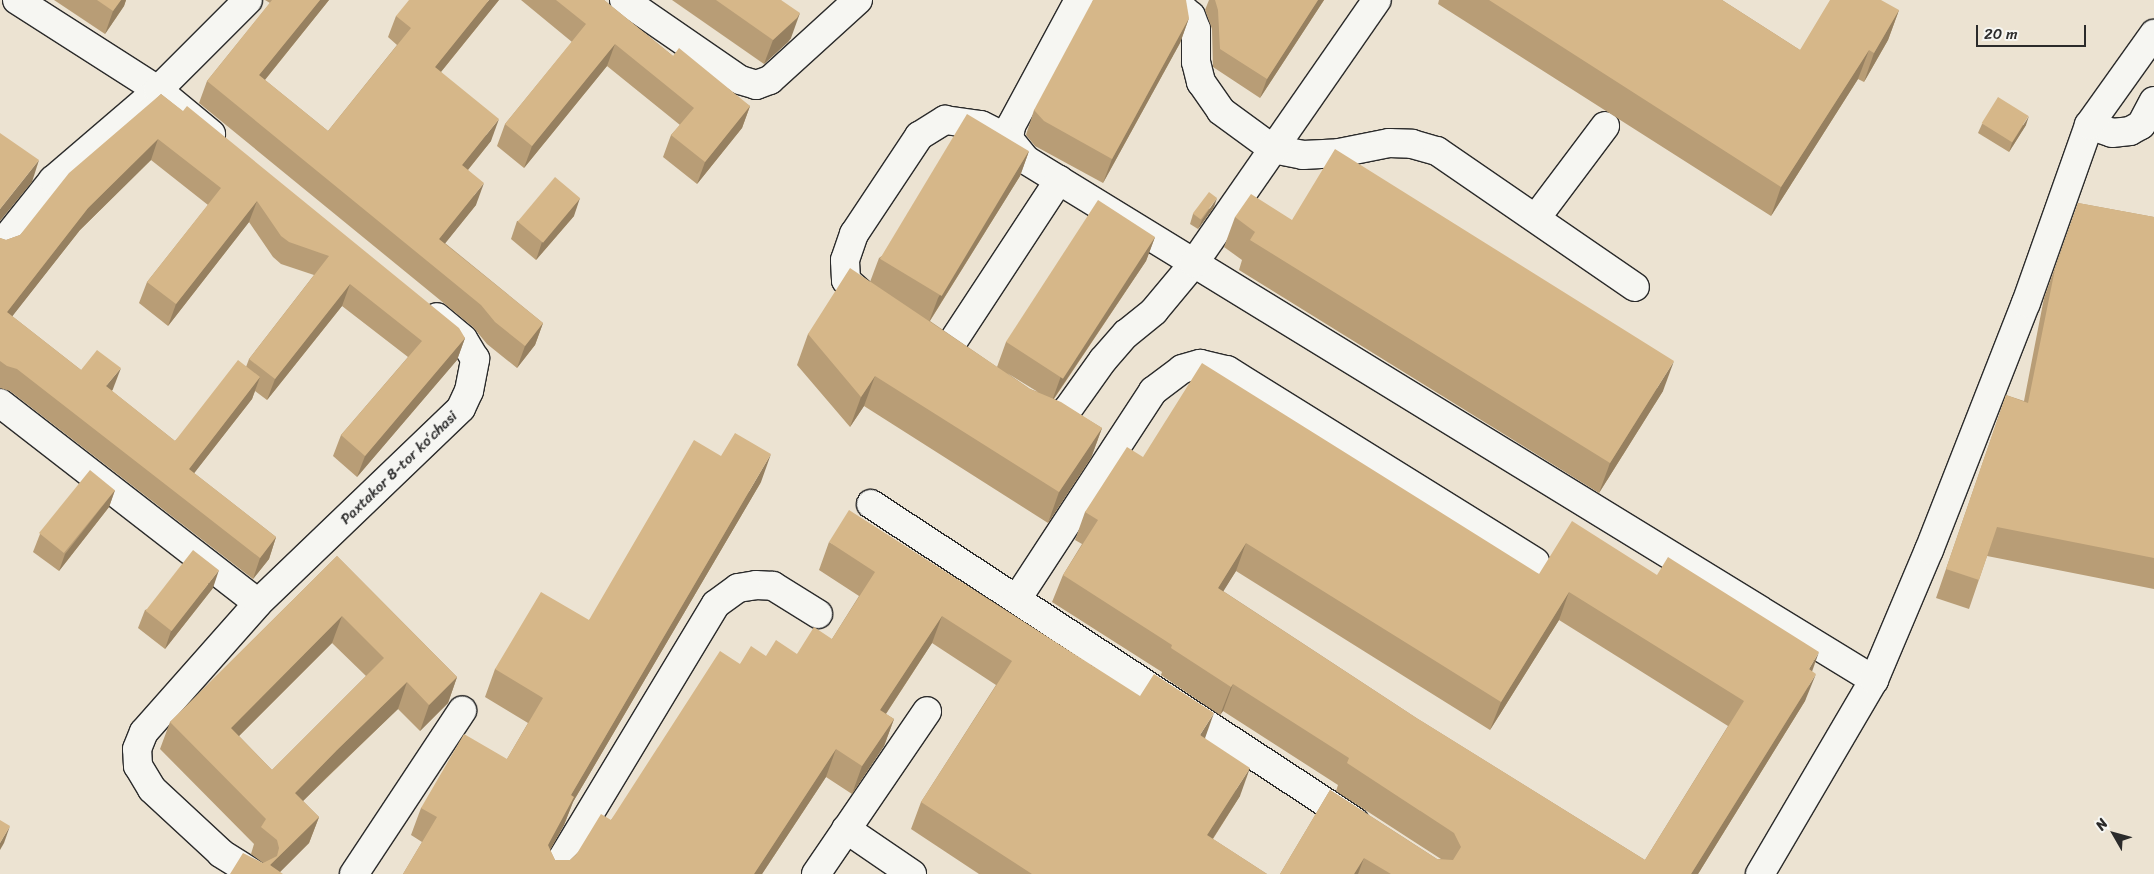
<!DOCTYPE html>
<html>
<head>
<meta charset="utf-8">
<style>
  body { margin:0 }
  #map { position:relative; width:2154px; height:874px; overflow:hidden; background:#ece3d2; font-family:Sriracha,sans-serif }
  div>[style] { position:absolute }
  .roads { filter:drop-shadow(1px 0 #2b2b2b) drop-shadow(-1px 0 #2b2b2b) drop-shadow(0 1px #2b2b2b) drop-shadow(0 -1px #2b2b2b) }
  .minor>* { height:28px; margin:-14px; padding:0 14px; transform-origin:14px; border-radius:14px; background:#f6f6f2 }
  .wall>* { inset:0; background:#b89d76 }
  .shaded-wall>* { inset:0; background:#968060 }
  .building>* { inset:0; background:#d6b789; transform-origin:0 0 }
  span { translate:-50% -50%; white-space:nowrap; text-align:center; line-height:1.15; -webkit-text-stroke:5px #f6f6f2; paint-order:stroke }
  .street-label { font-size:15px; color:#2b2b2b }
  .north { position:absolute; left:2089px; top:809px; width:50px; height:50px; -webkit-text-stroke:4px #f6f6f2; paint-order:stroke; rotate:308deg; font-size:14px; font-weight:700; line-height:20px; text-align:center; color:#2b2b2b }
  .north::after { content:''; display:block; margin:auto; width:18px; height:22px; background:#2b2b2b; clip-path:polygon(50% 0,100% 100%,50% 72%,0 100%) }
  .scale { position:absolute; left:1976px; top:25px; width:110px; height:22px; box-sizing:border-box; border:2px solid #2b2b2b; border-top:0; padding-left:6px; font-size:15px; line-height:18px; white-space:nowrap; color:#2b2b2b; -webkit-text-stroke:4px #f6f6f2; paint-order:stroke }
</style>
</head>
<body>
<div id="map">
  <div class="roads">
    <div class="minor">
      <div style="left:17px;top:0;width:167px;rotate:32.6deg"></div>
      <div style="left:158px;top:90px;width:69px;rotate:39.7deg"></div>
      <div style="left:624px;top:0;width:141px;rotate:34.6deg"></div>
      <div style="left:740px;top:80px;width:17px;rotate:17deg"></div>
      <div style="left:756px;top:85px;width:15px;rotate:-20deg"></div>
      <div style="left:770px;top:80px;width:119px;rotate:-42.3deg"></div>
      <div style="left:1079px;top:0;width:143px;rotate:118.4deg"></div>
      <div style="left:1011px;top:126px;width:13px;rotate:99deg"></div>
      <div style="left:1009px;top:139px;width:27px;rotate:51deg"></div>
      <div style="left:1026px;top:160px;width:995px;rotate:31.52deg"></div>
      <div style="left:1173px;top:0;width:24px;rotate:42deg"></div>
      <div style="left:1191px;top:16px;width:14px;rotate:69deg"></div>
      <div style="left:1196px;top:29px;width:33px;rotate:90deg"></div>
      <div style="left:1196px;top:62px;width:21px;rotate:76deg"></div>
      <div style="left:1201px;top:82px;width:35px;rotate:55deg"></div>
      <div style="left:1221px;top:111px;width:64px;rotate:36.2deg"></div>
      <div style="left:1273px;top:149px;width:31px;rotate:11deg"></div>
      <div style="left:1303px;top:155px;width:36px;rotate:-3deg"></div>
      <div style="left:1339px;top:153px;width:51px;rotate:-11.3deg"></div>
      <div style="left:1389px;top:143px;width:23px;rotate:2deg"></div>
      <div style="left:1412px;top:144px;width:26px;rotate:16deg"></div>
      <div style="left:1437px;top:151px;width:240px;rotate:34.5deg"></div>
      <div style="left:2089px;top:125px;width:24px;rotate:19deg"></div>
      <div style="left:2112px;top:133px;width:18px;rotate:-6deg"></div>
      <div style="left:2130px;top:131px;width:13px;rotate:-29deg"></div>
      <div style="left:2141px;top:125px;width:27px;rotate:-62deg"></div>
      <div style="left:1536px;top:218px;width:115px;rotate:-53.1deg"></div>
      <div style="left:0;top:246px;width:85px;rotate:-51.2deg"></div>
      <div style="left:53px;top:180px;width:138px;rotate:-40.6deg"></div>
      <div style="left:158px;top:90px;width:127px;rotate:-45deg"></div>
      <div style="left:869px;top:301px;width:31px;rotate:-138deg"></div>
      <div style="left:846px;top:280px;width:20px;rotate:-93deg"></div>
      <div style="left:845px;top:260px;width:28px;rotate:-71deg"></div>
      <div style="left:854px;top:234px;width:118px;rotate:-56.4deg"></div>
      <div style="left:919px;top:136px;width:31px;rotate:-32deg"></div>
      <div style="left:945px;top:120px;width:36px;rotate:8deg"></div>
      <div style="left:981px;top:125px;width:20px;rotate:27deg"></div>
      <div style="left:946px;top:352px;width:206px;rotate:-56.7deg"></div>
      <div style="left:0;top:403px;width:326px;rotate:37.8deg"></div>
      <div style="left:1037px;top:411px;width:14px;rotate:25deg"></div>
      <div style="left:1050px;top:417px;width:11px;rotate:-10deg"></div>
      <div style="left:1061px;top:415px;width:9px;rotate:-41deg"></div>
      <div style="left:1068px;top:409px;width:60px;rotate:-54.5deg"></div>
      <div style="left:1103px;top:360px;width:35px;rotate:-49deg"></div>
      <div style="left:1126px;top:334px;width:36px;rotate:-39deg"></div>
      <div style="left:1154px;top:311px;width:62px;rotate:-50.2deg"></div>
      <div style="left:1194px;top:263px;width:320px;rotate:-55.2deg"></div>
      <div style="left:871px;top:504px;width:578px;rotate:33.28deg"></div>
      <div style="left:1017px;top:599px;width:249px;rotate:-56.8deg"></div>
      <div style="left:1153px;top:391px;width:36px;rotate:-37deg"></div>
      <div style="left:1182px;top:369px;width:19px;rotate:-16deg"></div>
      <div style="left:1200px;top:364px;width:28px;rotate:13deg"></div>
      <div style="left:1227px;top:370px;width:363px;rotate:31.9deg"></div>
      <div style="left:846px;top:829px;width:80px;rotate:34.3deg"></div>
      <div style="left:254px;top:874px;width:39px;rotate:-148deg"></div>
      <div style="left:221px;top:853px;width:94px;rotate:-137.2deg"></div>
      <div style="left:152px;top:789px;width:27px;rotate:-121deg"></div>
      <div style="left:138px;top:766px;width:17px;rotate:-93deg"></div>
      <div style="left:137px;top:749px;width:18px;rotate:-68deg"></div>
      <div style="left:144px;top:732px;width:172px;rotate:-48.5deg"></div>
      <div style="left:258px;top:603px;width:281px;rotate:-43.8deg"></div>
      <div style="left:461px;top:408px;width:19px;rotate:-65deg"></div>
      <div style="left:469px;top:391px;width:33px;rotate:-79deg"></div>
      <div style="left:475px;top:359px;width:23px;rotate:-121deg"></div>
      <div style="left:463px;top:339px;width:34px;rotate:-140deg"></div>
      <div style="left:354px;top:874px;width:196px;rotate:-56.5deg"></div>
      <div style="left:553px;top:874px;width:315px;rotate:-58.9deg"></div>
      <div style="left:716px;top:604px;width:27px;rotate:-36deg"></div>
      <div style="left:738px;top:588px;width:18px;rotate:-9deg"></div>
      <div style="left:756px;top:585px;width:17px;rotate:3deg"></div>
      <div style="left:773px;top:586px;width:53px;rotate:31.9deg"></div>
      <div style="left:816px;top:874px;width:197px;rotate:-55.7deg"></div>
      <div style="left:1760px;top:874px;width:225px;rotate:-59.6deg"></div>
      <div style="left:1874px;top:680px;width:141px;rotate:-67.1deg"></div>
      <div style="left:1929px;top:550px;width:265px;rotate:-68.6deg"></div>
      <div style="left:2026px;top:303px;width:189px;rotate:-70.5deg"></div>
      <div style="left:2089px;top:125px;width:112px;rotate:-54.5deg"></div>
    </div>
  </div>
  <div class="wall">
    <div style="clip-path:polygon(54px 0,126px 0,124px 6px,105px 34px)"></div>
    <div style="clip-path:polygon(265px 0,329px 0,265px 80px,328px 131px,397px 45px,388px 37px,396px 16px,499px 0,441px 72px,491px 141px,468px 170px,476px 205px,445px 243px,543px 323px,535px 345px,517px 368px,487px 344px,473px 327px,199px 103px,207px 81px,270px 3px)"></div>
    <div style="clip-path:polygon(521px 0,604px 0,673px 56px,750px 106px,742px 128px,697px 184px,663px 157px,671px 135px,680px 125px,607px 66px,524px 168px,497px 146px,505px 124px,572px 42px)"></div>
    <div style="clip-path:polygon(672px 0,781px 0,791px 38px,788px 42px,764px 64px)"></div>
    <div style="clip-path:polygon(1209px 0,1324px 0,1260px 98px,1213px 67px,1212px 29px,1205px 10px)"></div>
    <div style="clip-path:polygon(1439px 0,1722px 0,1800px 50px,1899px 10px,1888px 40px,1864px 82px,1858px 79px,1771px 216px,1438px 4px)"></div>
    <div style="clip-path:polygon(1189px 18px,1180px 43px,1103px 183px,1035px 146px,1026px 135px,1034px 110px)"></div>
    <div style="clip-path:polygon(evenodd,161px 94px,465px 338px,457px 360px,357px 477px,333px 456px,341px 435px,408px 357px,342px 306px,267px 400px,255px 391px,252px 399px,194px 473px,276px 537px,269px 559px,253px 579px,10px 391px,0 388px,0 238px,6px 240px,20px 235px,161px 94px,151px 160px,208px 205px,147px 282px,139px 303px,168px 326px,249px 222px,273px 257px,281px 264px,314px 275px,249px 359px,246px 367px,175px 441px,112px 391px,113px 389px,81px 370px,12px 316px,80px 230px,151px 160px)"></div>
    <div style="clip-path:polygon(1982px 124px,2026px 125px,2009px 152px,1978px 133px)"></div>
    <div style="clip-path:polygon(evenodd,1029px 151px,1020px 176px,930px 321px,997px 367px,1006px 342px,1155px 237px,1146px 261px,1054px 399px,1102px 428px,1091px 458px,1048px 523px,864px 406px,850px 427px,797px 365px,808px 334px,870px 282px,879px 258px,1029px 151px,1007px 373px,1038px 392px,1030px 389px,1007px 373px)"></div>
    <div style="clip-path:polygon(2078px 203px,2154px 217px,2154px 589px,1987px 556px,1969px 609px,1936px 598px,2006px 395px,2024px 401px,2044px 298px)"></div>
    <div style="clip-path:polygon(1214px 207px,1198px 229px,1190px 224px,1193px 214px)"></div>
    <div style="clip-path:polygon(574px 216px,536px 260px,511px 239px,517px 221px)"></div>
    <div style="clip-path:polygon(1235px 217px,1292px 220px,1663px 391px,1599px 493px,1239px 270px,1242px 260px,1224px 247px)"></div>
    <div style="clip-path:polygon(evenodd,1143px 457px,1539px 574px,1812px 672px,1805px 701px,1698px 874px,1280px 874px,1330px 790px,1437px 859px,1441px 859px,1336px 791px,1338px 785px,1223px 711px,1220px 715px,1161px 675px,1162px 672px,1052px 602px,1063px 575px,1082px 544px,1075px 540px,1085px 512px,1143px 457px,1236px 571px,1490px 730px,1559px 620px,1728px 726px,1645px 860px,1418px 719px,1223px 591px,1236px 571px)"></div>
    <div style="clip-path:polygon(761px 482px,573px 802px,564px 825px,550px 850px,555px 860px,570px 860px,611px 820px,740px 664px,766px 656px,797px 654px,832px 639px,859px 596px,819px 570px,829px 542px,1205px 738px,1240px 796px,1213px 839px,1267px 874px,979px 874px,911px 829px,921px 802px,996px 685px,932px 643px,886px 714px,894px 719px,884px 746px,852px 794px,826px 777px,762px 874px,403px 874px,422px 842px,411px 835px,421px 808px,507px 759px,528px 723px,485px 697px,495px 669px,589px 620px)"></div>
    <div style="clip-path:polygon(115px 490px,109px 507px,59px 571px,33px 552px,40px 534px)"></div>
    <div style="clip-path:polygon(evenodd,337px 556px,457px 677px,448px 703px,420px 731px,398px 709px,303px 801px,319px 817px,309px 843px,280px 872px,263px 863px,251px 854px,254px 844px,160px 749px,170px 722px,337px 556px,332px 643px,366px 676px,272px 770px,239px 736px,332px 643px)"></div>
    <div style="clip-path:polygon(213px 588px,165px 649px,138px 628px,145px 610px)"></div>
  </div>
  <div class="shaded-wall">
    <div style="clip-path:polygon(121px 0,126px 0,124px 6px,105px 34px,113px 11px)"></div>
    <div style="clip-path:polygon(320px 0,329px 0,251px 97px,259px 75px)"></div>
    <div style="clip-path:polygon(489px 0,499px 0,427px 89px,435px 67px)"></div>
    <div style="clip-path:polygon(1318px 0,1324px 0,1260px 98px,1267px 79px)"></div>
    <div style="clip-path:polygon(1899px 10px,1888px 40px,1864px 82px,1874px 53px)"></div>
    <div style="clip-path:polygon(800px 13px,791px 38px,788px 42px,764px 64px,773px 40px)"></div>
    <div style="clip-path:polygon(1189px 18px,1180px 43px,1103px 183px,1112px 159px)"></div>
    <div style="clip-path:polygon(615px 44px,607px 66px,524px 168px,532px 146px)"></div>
    <div style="clip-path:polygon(1869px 50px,1858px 79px,1771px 216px,1781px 187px)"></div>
    <div style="clip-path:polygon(750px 106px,742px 128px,697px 184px,705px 162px)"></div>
    <div style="clip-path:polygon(2029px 116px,2026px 125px,2009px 152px,2012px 143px)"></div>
    <div style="clip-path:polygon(499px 119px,491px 141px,454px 187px,462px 165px)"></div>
    <div style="clip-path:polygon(158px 139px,151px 160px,80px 230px,0 332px,7px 312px,88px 208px)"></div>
    <div style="clip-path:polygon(1029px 151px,1020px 176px,929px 322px,938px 298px)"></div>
    <div style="clip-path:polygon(39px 160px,32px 182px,0 221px,0 209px)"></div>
    <div style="clip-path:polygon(484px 183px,476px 205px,431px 261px,439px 239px)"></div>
    <div style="clip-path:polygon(580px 198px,574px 216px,536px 260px,542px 242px)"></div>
    <div style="clip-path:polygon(1217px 198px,1214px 207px,1198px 229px,1202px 220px)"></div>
    <div style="clip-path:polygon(257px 201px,249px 222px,168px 326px,176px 304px)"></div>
    <div style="clip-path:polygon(1155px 237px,1146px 261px,1052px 401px,1061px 376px)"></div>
    <div style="clip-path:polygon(350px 284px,342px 306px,267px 400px,275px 379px)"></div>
    <div style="clip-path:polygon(543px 323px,535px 345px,517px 368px,525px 346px)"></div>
    <div style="clip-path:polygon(465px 338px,457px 360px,357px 477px,365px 456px)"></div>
    <div style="clip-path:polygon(1674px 361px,1663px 391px,1599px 493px,1610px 463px)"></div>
    <div style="clip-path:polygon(121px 368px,113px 389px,98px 408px,106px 386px)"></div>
    <div style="clip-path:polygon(875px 376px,864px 406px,850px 427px,861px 397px)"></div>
    <div style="clip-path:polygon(260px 377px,252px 399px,181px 490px,189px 469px)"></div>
    <div style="clip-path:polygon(1102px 428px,1091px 458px,1048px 523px,1059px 492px)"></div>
    <div style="clip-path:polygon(771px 454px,761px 482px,573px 802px,564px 825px,537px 873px,548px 845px,571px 795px)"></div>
    <div style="clip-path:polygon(115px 490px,109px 507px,59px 571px,65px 554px)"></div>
    <div style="clip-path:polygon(276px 537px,269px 559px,253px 579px,260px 558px)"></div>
    <div style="clip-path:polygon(1246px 543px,1236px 571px,1208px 616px,1218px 588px)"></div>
    <div style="clip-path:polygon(219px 570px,213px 588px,165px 649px,171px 631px)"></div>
    <div style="clip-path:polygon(1569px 592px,1559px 620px,1490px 730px,1501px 702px)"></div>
    <div style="clip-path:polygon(342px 616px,332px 643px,221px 754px,231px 728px)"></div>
    <div style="clip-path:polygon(942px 616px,932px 643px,870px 738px,880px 710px)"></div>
    <div style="clip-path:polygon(1819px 652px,1809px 680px,1809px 669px)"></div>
    <div style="clip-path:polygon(1816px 674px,1805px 701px,1698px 874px,1691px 874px)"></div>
    <div style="clip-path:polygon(457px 677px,448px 703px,420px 731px,429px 705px)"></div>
    <div style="clip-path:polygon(407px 682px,398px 709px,327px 777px,285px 819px,295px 793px,337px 750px)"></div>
    <div style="clip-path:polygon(1233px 684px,1223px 711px,1220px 715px,1231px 687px)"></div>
    <div style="clip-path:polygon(1214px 713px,1204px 741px,1200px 735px)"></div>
    <div style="clip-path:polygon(894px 719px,884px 746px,852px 794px,862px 766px)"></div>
    <div style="clip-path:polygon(836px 749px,826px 777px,762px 874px,754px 874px)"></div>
    <div style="clip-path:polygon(1250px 768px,1240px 796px,1197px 863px,1207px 835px)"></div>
    <div style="clip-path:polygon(319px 817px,309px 843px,278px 874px,270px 865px)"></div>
    <div style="clip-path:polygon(10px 826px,4px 843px,0 850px,0 843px)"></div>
    <div style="clip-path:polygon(1364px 858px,1358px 874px,1354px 874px)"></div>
  </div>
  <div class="building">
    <div style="clip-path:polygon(97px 0,121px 0,113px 11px)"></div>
    <div style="clip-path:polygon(272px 0,320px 0,259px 75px,328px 131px,411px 28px,396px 16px,409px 0,489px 0,435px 67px,499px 119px,462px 165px,484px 183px,439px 239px,543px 323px,525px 346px,495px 322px,481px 305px,207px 81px)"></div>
    <div style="clip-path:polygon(556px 0,604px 0,673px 56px,679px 48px,750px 106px,705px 162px,671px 135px,694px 108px,615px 44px,532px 146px,505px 124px,586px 24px)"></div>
    <div style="clip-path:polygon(716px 0,781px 0,800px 13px,797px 18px,773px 40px)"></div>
    <div style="clip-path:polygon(1093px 0,1186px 0,1189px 18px,1112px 159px,1044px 121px,1034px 110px)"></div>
    <div style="clip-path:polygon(1215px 0,1318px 0,1267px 79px,1220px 49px,1218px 10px)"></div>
    <div style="clip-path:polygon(1489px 0,1722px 0,1800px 50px,1830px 0,1881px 0,1899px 10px,1874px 53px,1869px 50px,1781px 187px)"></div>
    <div style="clip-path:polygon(161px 94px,183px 111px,187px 106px,459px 328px,465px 338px,365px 456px,341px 435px,422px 341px,350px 284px,275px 379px,249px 359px,329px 256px,289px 242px,281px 236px,257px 201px,176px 304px,147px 282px,221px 188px,158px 139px,88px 208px,7px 312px,81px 370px,97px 350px,121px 368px,106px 386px,175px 441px,238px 360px,260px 377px,189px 469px,276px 537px,260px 558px,17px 369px,7px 366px,0 361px,0 238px,6px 240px,20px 235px,69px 173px)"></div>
    <div style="left:1998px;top:97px;width:36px;height:31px;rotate:32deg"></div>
    <div style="left:967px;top:114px;width:72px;height:169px;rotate:31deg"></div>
    <div style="clip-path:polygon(0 133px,39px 160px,0 209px)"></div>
    <div style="clip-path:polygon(1335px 149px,1674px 361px,1610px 463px,1250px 240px,1255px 232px,1235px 217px,1251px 194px,1292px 220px)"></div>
    <div style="left:555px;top:177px;width:33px;height:58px;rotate:40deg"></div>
    <div style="left:1209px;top:192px;width:10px;height:27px;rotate:37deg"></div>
    <div style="left:1098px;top:200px;width:68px;height:169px;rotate:33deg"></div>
    <div style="clip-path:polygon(2078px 203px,2154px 217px,2154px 558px,1997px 527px,1979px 580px,1946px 569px,2006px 395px,2028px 403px,2055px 269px)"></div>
    <div style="clip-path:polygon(850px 268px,1030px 389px,1061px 402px,1102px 428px,1059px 492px,875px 376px,861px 397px,808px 334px)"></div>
    <div style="clip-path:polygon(evenodd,1202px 363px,1539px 574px,1572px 521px,1657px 575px,1668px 557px,1819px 652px,1809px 669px,1816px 674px,1691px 874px,1391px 874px,1364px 858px,1354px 874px,1280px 874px,1330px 790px,1437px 859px,1453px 860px,1461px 847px,1454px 833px,1347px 763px,1349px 758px,1233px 684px,1231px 687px,1171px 648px,1172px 645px,1063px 575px,1098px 520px,1085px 512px,1127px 447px,1143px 457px,1202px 363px,1246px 543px,1501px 702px,1569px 592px,1744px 701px,1645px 860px,1418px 719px,1218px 588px,1246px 543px)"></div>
    <div style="clip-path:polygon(735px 433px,771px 454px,571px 795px,574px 797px,548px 845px,555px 860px,570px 860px,576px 855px,601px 814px,611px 820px,720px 651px,740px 664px,751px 646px,766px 656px,776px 640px,797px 654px,814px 627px,832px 639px,875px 572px,829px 542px,849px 510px,1140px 696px,1154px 674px,1214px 713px,1200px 735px,1250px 768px,1207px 835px,1267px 874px,1032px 874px,921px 802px,1012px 661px,942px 616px,880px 710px,894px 719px,862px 766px,836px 749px,754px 874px,403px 874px,437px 817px,421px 808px,464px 734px,507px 759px,543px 698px,495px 669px,541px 592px,589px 620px,694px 440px,721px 456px)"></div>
    <div style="left:90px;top:470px;width:32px;height:81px;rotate:39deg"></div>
    <div style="left:193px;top:550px;width:33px;height:77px;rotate:38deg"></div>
    <div style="clip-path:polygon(evenodd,337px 556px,457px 677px,429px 705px,407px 682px,337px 750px,295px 793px,319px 817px,270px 865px,283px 874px,230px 874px,243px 853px,263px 863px,277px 856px,279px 848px,277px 840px,261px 827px,266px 819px,170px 722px,337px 556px,342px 616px,384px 658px,272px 770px,231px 728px,342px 616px)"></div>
    <div style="clip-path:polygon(0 820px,10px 826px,0 843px)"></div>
  </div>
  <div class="street-label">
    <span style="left:399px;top:468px;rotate:-44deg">Paxtakor 8-tor koʻchasi</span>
  </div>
  <div class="north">N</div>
  <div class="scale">20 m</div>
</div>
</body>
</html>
